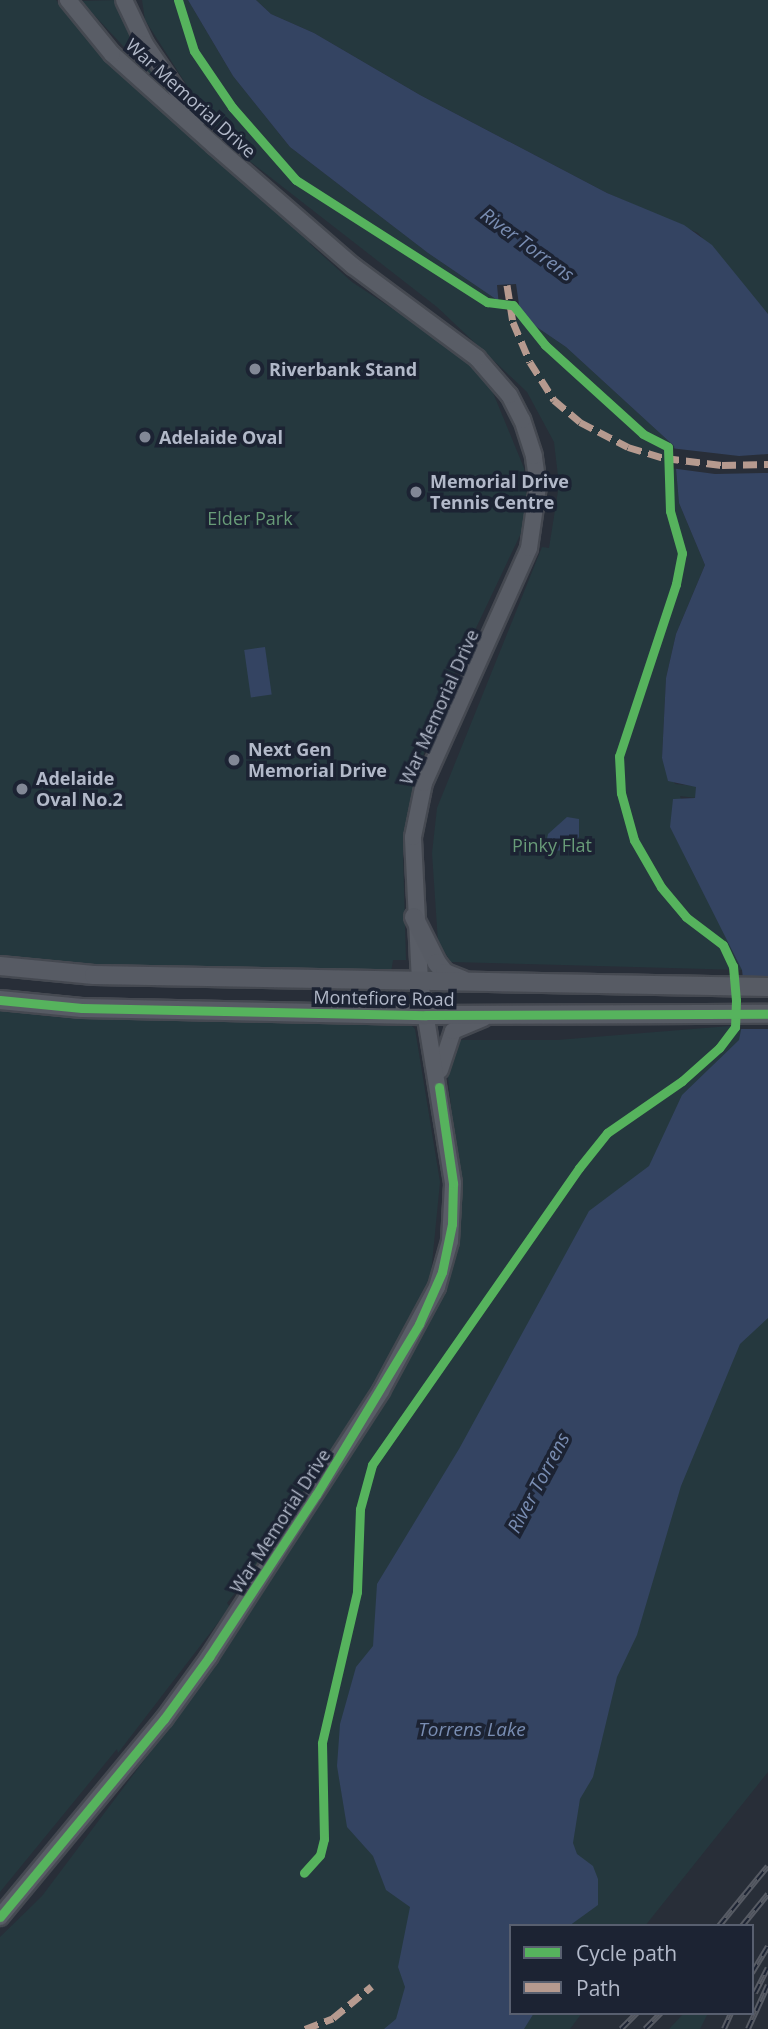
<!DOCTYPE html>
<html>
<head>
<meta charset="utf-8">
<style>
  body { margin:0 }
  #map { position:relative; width:768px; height:2029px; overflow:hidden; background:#282e38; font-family:"Open Sans",sans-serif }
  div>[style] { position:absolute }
  .green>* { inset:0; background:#25383e }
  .water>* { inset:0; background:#344462; transform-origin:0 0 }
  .pier>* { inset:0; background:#282e38 }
  .roads { filter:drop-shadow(2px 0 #454951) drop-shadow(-2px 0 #454951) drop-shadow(0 2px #454951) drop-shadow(0 -2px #454951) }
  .tertiary>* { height:16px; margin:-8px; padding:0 8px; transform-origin:8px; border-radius:8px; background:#595d66 }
  .secondary>* { height:18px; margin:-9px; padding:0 9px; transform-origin:9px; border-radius:9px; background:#575b64 }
  .rail>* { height:6px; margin-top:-3px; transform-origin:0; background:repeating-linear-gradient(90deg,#1c2333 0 10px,#575b64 0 20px); box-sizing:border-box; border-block:2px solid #575b64 }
  .quiet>* { height:7px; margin-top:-3.5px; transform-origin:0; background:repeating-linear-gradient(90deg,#b69a8f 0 14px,transparent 0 21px) }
  .cycleway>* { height:9px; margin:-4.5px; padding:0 4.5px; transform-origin:4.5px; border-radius:4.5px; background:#56b35d }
  .dots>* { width:19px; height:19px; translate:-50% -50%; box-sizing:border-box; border:4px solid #1c2333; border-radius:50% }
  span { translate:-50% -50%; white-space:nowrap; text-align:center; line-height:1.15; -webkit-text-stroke:7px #1c2333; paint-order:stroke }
  .street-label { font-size:18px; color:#b2b9c9 }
  .poi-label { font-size:18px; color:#b2b9c9; font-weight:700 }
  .left { translate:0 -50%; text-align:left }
  .park-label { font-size:18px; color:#689b78 }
  .water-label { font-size:19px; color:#798db2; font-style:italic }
  .legend { position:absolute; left:509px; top:1924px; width:245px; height:91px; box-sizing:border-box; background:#1c2333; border:2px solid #585f6f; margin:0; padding:9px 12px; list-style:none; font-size:21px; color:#b2b9c9 }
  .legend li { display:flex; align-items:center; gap:14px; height:35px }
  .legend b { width:35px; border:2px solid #585f6f }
</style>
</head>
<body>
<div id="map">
  <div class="green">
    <div style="clip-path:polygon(0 0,56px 0,90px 43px,311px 237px,310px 244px,352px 282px,455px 350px,487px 378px,524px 468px,527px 490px,522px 531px,450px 683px,426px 746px,410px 804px,403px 853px,406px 960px,393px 960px,391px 972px,116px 966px,0 955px)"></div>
    <div style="clip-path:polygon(118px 0,122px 15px,170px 91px,168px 94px,81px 1px)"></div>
    <div style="clip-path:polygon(142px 0,188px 0,233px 76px,290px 147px,428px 253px,566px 347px,674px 446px,679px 503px,705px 565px,676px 634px,666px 678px,662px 758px,675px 784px,696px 786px,696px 798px,680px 796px,742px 970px,451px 962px,438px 942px,432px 853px,437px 808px,542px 547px,549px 548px,559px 485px,554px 442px,527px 392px,437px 307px,243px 156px,209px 120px,145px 20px)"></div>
    <div style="clip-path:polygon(256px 0,768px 0,768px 314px,698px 233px,607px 193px,420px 95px,314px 33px,271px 14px)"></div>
    <div style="clip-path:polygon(0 1002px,195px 1017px,410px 1024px,415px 1029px,440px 1182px,429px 1294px,250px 1588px,243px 1583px,227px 1603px,230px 1607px,118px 1753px,117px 1749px,0 1892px)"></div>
    <div style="clip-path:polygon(768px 1023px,768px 1772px,645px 1926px,511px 1926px,511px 2013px,582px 2013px,570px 2029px,0 2029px,0 1937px,42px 1896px,221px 1658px,324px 1497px,444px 1288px,458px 1241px,461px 1203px,447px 1068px,452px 1040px,557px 1040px)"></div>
    <div style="clip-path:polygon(684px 2013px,708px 2013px,700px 2029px,669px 2029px)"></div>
  </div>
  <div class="water">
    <div style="clip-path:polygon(188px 0,256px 0,271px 14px,314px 33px,420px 95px,607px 193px,684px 225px,712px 245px,768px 314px,768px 1318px,740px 1344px,681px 1486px,637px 1635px,617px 1677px,593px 1777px,580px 1799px,573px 1843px,577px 1854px,593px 1866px,598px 1879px,598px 1905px,569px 1926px,511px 1926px,511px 2013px,534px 2013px,524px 2029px,384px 2029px,396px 2019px,405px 1987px,398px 1967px,410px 1907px,386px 1890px,373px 1856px,347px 1827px,337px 1766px,340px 1724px,356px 1667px,373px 1646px,377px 1584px,459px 1449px,589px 1211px,649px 1166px,682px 1095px,739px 1040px,746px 1005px,742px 970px,670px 827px,673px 799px,695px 798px,696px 787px,668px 781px,662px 758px,666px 678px,676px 634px,705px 565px,679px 503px,674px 446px,566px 347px,428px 253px,290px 147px,233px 76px)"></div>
    <div style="left:265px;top:647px;width:48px;height:21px;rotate:82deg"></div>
    <div style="clip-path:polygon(567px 817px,579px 819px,579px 837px,568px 849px,551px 852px,546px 844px,548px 834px)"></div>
  </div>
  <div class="pier">
    <div style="clip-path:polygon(516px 284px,521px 318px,522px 322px,499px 306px,497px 285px)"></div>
    <div style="clip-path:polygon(670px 448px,739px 456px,768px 454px,768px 473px,715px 474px,670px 468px)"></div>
    <div style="clip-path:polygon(739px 977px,768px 977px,768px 1029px,738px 1029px,742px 1005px)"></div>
  </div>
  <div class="roads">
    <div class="tertiary">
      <div style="left:124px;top:0;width:49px;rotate:64.5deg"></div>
      <div style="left:145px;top:44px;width:92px;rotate:55.6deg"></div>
      <div style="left:440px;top:1070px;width:41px;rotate:-71.6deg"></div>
      <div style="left:453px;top:1031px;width:33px;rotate:-23deg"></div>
      <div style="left:0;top:1917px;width:257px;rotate:-50.4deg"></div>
      <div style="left:164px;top:1719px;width:77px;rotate:-54deg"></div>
      <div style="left:209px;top:1657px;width:317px;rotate:-57.1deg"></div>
      <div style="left:381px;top:1391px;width:118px;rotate:-61.7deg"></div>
      <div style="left:437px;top:1287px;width:48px;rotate:-74.2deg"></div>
      <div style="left:450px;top:1241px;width:58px;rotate:-87deg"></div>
      <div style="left:453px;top:1183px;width:204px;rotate:-99.3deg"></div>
      <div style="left:420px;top:982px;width:145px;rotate:-92.8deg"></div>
      <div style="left:413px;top:837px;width:55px;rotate:-78.5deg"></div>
      <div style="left:424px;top:783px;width:257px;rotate:-65.9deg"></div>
      <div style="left:529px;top:548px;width:63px;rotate:-81.7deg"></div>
      <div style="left:538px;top:486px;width:30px;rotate:-98deg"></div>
      <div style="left:534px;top:456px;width:38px;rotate:-108deg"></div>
      <div style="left:522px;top:420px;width:28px;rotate:-117deg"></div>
      <div style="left:509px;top:395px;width:49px;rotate:-130.9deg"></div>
      <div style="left:477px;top:358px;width:154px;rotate:-143.4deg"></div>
      <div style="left:353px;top:266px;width:183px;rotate:-139deg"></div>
      <div style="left:215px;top:146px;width:138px;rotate:-138.2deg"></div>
      <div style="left:112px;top:54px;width:70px;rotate:-129.2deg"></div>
    </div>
    <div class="secondary">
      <div style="left:414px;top:917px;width:51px;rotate:63.4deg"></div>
      <div style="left:437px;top:963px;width:13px;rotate:51deg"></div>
      <div style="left:445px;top:973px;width:19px;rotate:21deg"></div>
      <div style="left:0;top:966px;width:94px;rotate:5.5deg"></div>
      <div style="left:94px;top:975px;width:674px;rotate:1.02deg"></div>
      <div style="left:0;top:1000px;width:82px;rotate:5.6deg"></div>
      <div style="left:82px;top:1008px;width:344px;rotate:1.2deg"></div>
      <div style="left:426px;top:1015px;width:342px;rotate:-0.2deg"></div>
    </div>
  </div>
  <div class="rail">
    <div style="left:719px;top:1926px;width:77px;rotate:-50.8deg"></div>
    <div style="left:742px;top:1926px;width:41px;rotate:-50.9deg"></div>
    <div style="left:752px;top:1973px;width:31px;rotate:-59deg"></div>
    <div style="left:755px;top:1993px;width:28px;rotate:-63deg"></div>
    <div style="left:621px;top:2029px;width:23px;rotate:-45deg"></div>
    <div style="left:645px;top:2029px;width:23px;rotate:-45deg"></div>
    <div style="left:724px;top:2029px;width:17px;rotate:-66deg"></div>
    <div style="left:748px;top:2029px;width:48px;rotate:-65.6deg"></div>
  </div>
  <div class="quiet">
    <div style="left:507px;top:285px;width:37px;rotate:81deg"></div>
    <div style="left:513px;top:322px;width:43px;rotate:67deg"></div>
    <div style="left:530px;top:362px;width:45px;rotate:57.7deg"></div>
    <div style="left:554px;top:400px;width:34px;rotate:40deg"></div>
    <div style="left:580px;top:422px;width:54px;rotate:27.5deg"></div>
    <div style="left:628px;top:447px;width:39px;rotate:17deg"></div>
    <div style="left:665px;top:458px;width:57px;rotate:7deg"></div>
    <div style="left:722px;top:465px;width:46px;rotate:-1.2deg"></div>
    <div style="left:305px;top:2029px;width:30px;rotate:-21deg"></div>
    <div style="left:333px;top:2018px;width:50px;rotate:-39.4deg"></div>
  </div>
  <div class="cycleway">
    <div style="left:178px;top:0;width:53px;rotate:72.6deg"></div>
    <div style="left:194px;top:51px;width:68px;rotate:55.8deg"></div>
    <div style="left:232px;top:107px;width:97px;rotate:48.8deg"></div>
    <div style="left:296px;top:180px;width:227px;rotate:32.6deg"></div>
    <div style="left:487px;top:302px;width:26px;rotate:7deg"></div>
    <div style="left:513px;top:305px;width:51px;rotate:51.3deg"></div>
    <div style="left:545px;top:345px;width:132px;rotate:42.2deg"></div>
    <div style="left:643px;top:434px;width:28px;rotate:27deg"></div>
    <div style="left:668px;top:447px;width:64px;rotate:88.2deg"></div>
    <div style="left:670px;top:511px;width:44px;rotate:74.1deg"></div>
    <div style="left:682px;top:553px;width:32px;rotate:101deg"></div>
    <div style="left:676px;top:584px;width:181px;rotate:108.3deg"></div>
    <div style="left:619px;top:756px;width:37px;rotate:87deg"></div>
    <div style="left:621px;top:793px;width:49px;rotate:74.5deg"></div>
    <div style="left:634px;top:840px;width:54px;rotate:60.1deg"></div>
    <div style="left:661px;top:887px;width:39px;rotate:50deg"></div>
    <div style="left:686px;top:917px;width:46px;rotate:37.1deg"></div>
    <div style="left:723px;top:945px;width:23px;rotate:65deg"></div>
    <div style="left:733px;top:966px;width:34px;rotate:85deg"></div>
    <div style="left:736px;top:1000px;width:27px;rotate:92deg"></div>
    <div style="left:735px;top:1027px;width:26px;rotate:127deg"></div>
    <div style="left:719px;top:1048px;width:50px;rotate:138.3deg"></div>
    <div style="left:682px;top:1081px;width:91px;rotate:145.3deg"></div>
    <div style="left:607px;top:1133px;width:45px;rotate:128.7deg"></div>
    <div style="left:579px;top:1168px;width:362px;rotate:124.9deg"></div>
    <div style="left:372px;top:1465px;width:46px;rotate:105.3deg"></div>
    <div style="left:360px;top:1509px;width:83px;rotate:92.1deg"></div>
    <div style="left:357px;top:1592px;width:155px;rotate:103.1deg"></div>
    <div style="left:322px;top:1743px;width:96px;rotate:88.8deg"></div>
    <div style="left:324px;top:1839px;width:16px;rotate:104deg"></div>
    <div style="left:320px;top:1855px;width:24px;rotate:132deg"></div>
    <div style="left:0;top:1000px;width:82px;rotate:5.6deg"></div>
    <div style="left:82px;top:1008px;width:344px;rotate:1.2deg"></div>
    <div style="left:426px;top:1015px;width:342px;rotate:-0.2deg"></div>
    <div style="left:0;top:1917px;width:257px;rotate:-50.4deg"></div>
    <div style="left:164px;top:1719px;width:77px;rotate:-54deg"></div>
    <div style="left:209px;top:1657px;width:194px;rotate:-56.6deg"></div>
    <div style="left:316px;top:1495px;width:200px;rotate:-58.9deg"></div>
    <div style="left:419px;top:1324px;width:57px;rotate:-66.1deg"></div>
    <div style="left:442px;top:1272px;width:49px;rotate:-78.2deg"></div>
    <div style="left:452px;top:1224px;width:41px;rotate:-88.6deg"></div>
    <div style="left:453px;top:1183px;width:97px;rotate:-98.3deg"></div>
  </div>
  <div class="dots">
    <div style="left:255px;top:369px;background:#828896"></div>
    <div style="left:145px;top:437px;background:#828896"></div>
    <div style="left:416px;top:492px;background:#828896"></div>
    <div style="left:234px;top:760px;background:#828896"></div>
    <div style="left:22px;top:789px;background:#828896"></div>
  </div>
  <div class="street-label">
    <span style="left:191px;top:98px;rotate:42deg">War Memorial Drive</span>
    <span style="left:439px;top:707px;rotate:-66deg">War Memorial Drive</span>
    <span style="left:384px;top:998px;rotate:1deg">Montefiore Road</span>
    <span style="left:280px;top:1521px;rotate:-57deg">War Memorial Drive</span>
  </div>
  <div class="poi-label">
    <span class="left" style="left:269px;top:369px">Riverbank Stand</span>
    <span class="left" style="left:159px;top:437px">Adelaide Oval</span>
    <span class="left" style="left:430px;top:492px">Memorial Drive<br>Tennis Centre</span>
    <span class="left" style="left:248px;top:760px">Next Gen<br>Memorial Drive</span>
    <span class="left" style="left:36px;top:789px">Adelaide<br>Oval No.2</span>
  </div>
  <div class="park-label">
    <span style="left:250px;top:518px">Elder Park</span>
    <span style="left:552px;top:845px">Pinky Flat</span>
  </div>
  <div class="water-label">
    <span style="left:527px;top:245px;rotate:36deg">River Torrens</span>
    <span style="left:539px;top:1483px;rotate:-62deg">River Torrens</span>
    <span style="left:472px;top:1730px">Torrens Lake</span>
  </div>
  <ul class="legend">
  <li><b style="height:9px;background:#56b35d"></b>Cycle path</li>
  <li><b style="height:9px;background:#b69a8f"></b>Path</li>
  </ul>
</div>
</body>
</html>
